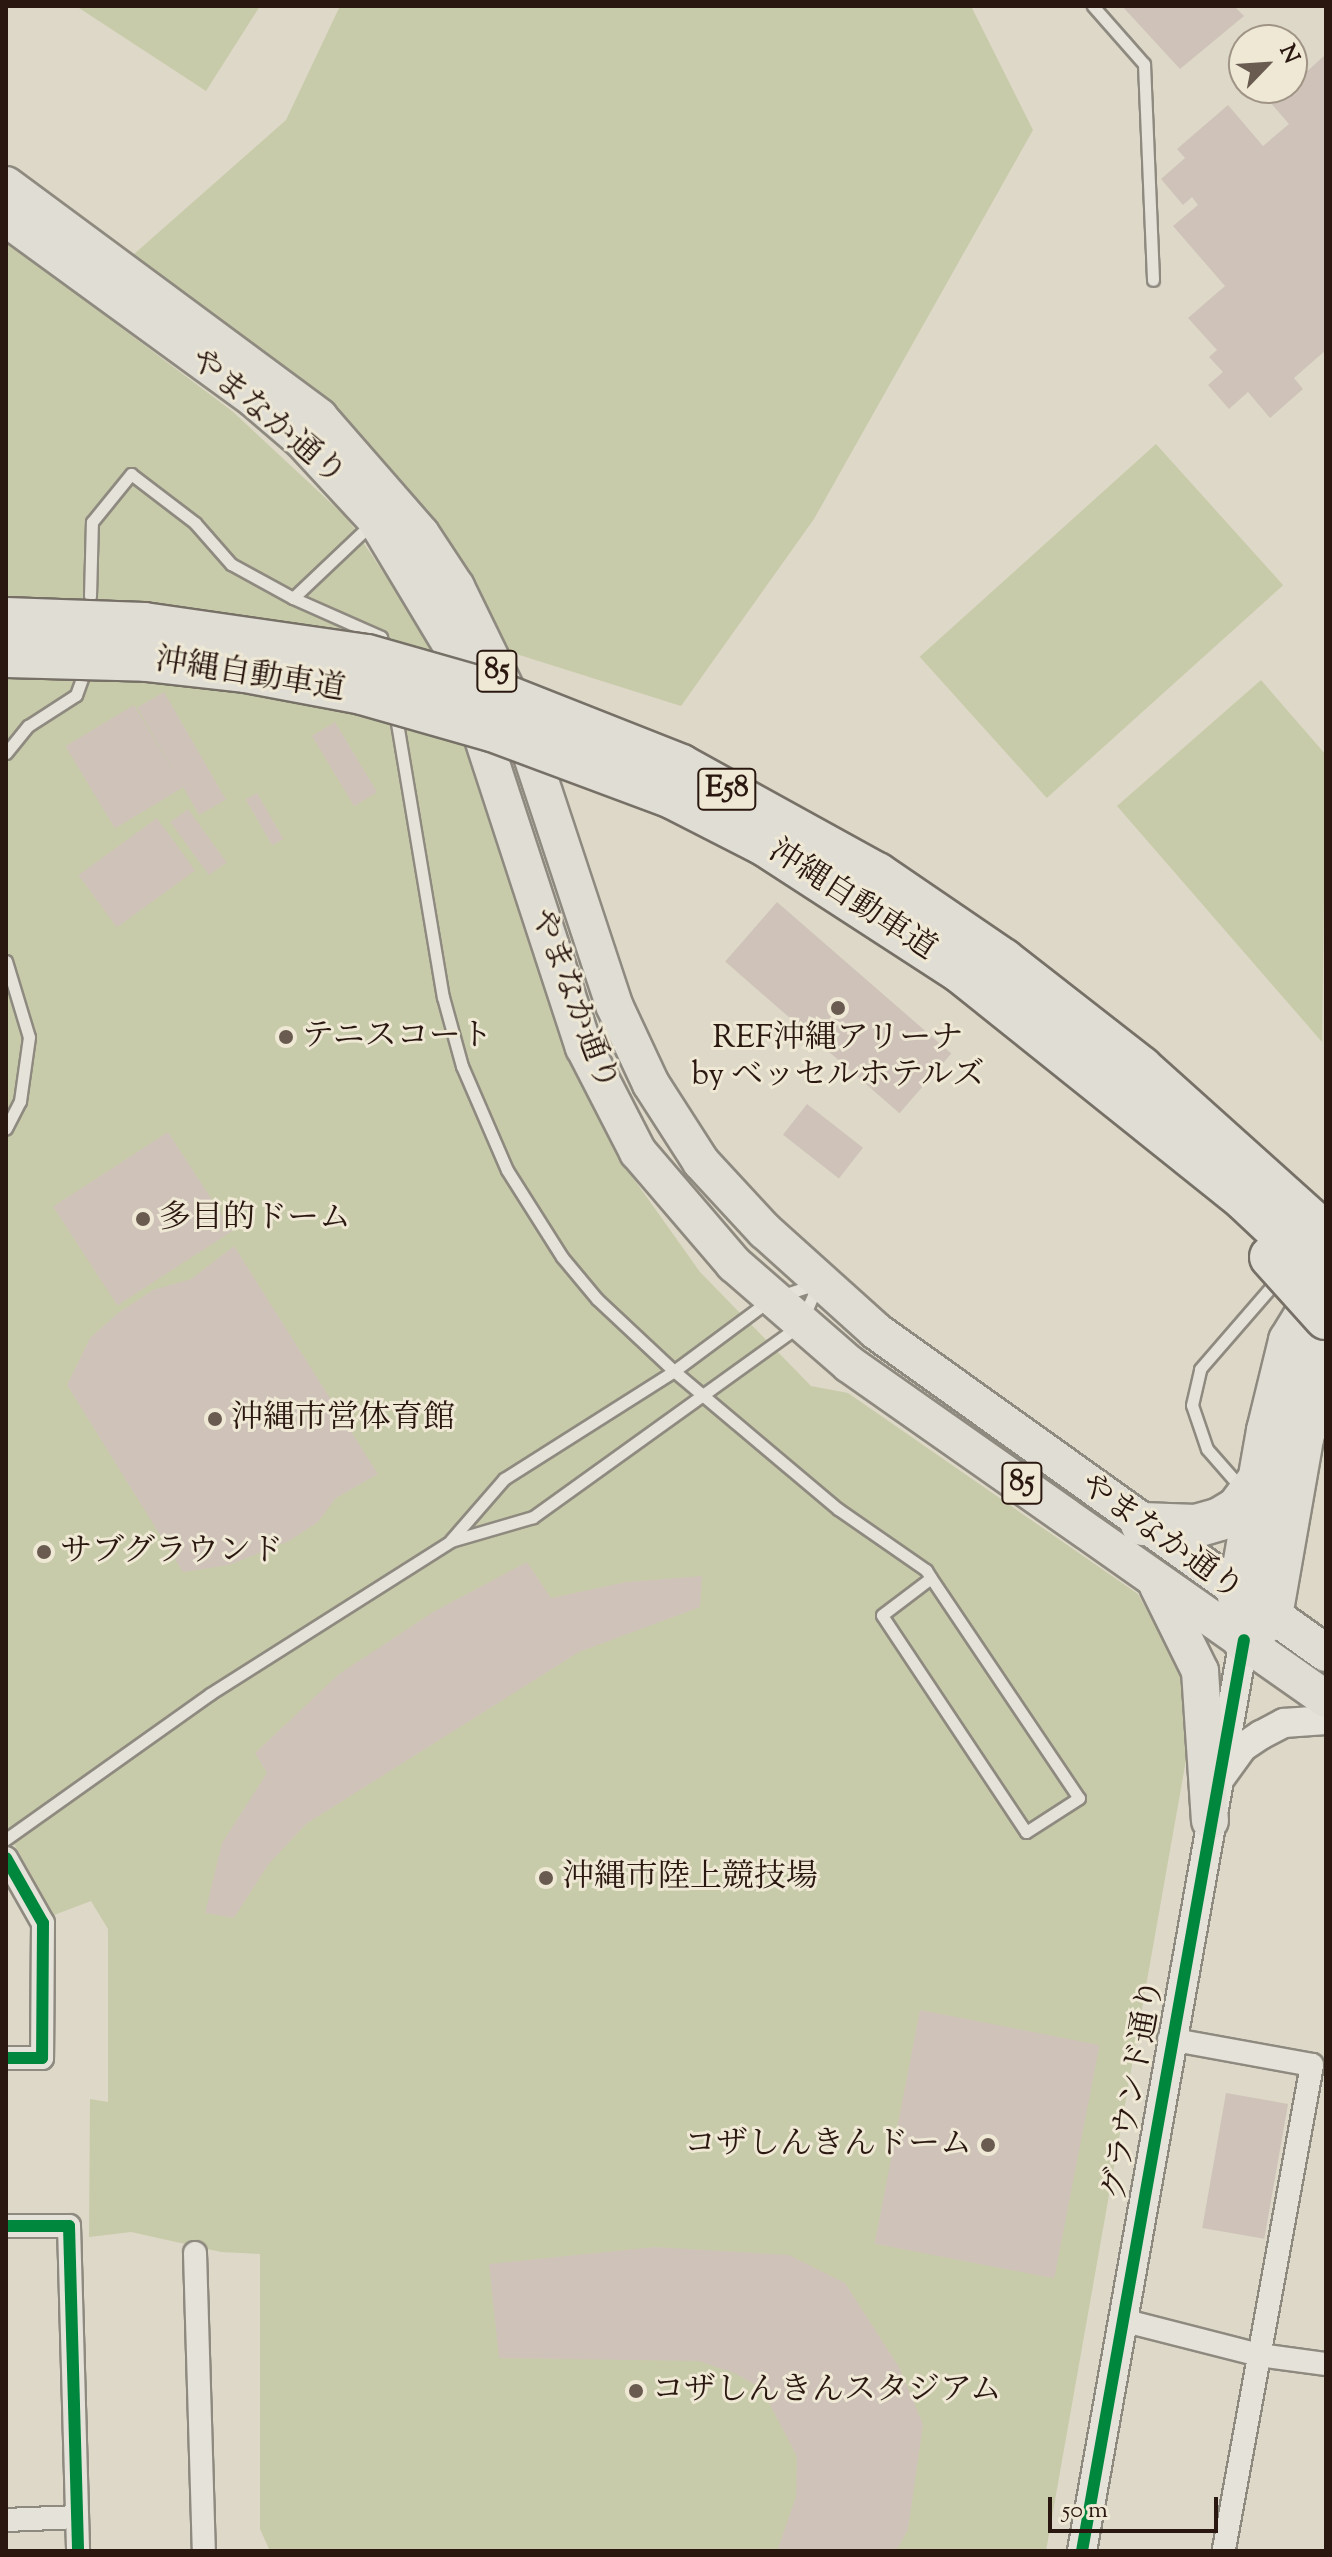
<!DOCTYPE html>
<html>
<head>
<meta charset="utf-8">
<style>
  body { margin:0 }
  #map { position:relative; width:1332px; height:2557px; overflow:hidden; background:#ddd8c7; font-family:"Sorts Mill Goudy","Noto Serif JP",serif }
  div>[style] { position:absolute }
  .green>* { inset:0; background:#c8cba9; transform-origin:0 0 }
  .building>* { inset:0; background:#cfc3b9; transform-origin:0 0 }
  .roads { filter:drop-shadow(2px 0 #8f8a80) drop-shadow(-2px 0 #8f8a80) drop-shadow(0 2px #8f8a80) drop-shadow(0 -2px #8f8a80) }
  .service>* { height:11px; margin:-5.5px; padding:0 5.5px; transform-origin:5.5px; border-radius:5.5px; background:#e5e2da }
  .minor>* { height:22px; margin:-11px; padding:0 11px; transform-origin:11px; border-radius:11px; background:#e5e2da }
  .tertiary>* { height:28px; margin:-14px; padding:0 14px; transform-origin:14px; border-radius:14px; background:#e5e2da }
  .primary>* { height:36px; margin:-18px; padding:0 18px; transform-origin:18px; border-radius:18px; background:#e0ddd4 }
  .motorway>* { height:42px; margin:-21px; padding:0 21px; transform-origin:21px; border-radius:21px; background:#e0ddd4 }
  .bridges { filter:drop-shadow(2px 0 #767067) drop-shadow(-2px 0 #767067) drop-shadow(0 2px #767067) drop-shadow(0 -2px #767067) }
  .motorway-bridge>* { height:42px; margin:-21px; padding:0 21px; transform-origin:21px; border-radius:21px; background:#e0ddd4 }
  .cycleway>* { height:12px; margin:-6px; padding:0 6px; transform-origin:6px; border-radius:6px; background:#00873e }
  .dots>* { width:22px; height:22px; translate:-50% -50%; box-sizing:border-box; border:4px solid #eee8d5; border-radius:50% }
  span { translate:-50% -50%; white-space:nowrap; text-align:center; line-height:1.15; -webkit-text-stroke:6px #eee8d5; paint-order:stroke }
  .shield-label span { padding:2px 6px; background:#eee8d5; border:2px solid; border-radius:6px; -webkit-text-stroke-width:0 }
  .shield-label { font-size:30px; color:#2a1710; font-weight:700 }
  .street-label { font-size:32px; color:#2a1710 }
  .poi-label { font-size:32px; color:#2a1710 }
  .left { translate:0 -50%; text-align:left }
  .right { translate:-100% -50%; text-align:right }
  .frame { position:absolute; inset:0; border:8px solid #2a1710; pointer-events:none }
  .north { position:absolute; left:1228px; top:24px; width:80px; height:80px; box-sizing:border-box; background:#eee8d5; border:2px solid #a09486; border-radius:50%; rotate:65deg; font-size:22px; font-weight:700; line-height:32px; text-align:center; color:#2a1710 }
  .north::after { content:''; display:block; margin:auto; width:28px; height:36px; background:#695b50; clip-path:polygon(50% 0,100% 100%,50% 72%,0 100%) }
  .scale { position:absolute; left:1048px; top:2497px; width:170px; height:36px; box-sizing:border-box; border:4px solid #2a1710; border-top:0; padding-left:10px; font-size:24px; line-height:28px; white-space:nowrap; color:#2a1710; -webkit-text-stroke:6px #eee8d5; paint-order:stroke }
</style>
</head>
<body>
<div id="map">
  <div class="green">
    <div style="clip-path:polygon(76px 6px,260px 6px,206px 91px)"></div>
    <div style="clip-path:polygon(340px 6px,971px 6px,1033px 130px,814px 519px,681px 706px,510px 652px,428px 510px,279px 369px,133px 255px,286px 120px)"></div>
    <div style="clip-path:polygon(6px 241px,232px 411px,347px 518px,433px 647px,575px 1057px,621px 1161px,700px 1272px,811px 1386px,848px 1393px,1138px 1594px,1179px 1669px,1189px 1743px,1046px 2551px,270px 2551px,260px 2529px,260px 2254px,221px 2252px,131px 2232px,89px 2237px,90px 2099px,108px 2102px,108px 1929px,91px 1901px,54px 1915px,6px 1830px)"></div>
    <div style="left:1156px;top:444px;width:190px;height:318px;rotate:48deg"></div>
    <div style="clip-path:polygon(1261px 680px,1326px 755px,1322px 1042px,1117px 806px)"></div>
  </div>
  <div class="building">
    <div style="clip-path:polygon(1122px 6px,1234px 6px,1244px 16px,1180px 69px)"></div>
    <div style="clip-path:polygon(1326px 54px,1326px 350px,1294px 378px,1303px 389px,1270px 418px,1248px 392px,1229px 409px,1208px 385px,1223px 372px,1209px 357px,1217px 350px,1188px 318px,1225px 286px,1173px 226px,1198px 205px,1192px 197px,1183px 205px,1161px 179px,1185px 158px,1177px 149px,1228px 105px,1263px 146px,1289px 124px,1264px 95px,1272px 88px,1292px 88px,1292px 71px,1302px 76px)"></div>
    <div style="left:164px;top:692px;width:124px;height:31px;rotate:60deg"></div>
    <div style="left:134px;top:705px;width:96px;height:80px;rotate:59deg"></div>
    <div style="left:335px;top:722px;width:82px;height:27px;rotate:59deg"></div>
    <div style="left:257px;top:793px;width:53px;height:13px;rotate:60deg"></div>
    <div style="left:188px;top:809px;width:66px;height:22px;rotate:54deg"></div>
    <div style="left:157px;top:818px;width:65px;height:97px;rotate:54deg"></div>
    <div style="left:777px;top:902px;width:231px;height:79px;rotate:41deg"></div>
    <div style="left:807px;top:1104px;width:71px;height:39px;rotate:38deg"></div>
    <div style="left:168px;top:1132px;width:118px;height:137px;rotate:57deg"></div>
    <div style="clip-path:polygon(234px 1246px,378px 1474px,336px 1498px,318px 1522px,289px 1541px,229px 1565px,183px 1572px,67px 1385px,90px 1338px,118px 1313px,153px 1290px,191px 1279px)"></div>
    <div style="clip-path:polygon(527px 1562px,551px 1598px,626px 1582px,702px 1576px,700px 1607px,579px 1652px,306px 1824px,268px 1865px,234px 1918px,205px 1913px,222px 1843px,267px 1773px,255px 1753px,339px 1674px,433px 1612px)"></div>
    <div style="left:920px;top:2010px;width:183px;height:238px;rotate:11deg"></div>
    <div style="left:1226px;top:2093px;width:63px;height:137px;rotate:10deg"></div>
    <div style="clip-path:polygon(655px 2247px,789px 2255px,845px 2283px,899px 2367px,923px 2424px,908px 2530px,896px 2551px,777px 2551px,796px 2497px,797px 2457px,762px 2389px,736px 2374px,699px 2361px,499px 2358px,489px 2264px)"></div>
  </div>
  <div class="roads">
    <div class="service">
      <div style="left:1093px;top:6px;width:77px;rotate:48.7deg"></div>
      <div style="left:1144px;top:64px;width:216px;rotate:87.6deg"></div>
      <div style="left:90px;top:596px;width:74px;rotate:-88.5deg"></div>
      <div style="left:92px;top:522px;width:62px;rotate:-50.9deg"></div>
      <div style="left:131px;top:474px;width:81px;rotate:37.4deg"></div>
      <div style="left:195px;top:523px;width:55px;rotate:48.7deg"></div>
      <div style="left:231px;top:564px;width:71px;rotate:28.7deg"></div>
      <div style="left:293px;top:598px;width:96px;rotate:23.9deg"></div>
      <div style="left:381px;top:637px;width:14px;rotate:78deg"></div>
      <div style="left:293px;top:598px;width:108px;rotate:-43.5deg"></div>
      <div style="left:395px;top:711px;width:290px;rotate:80.5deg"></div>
      <div style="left:443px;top:997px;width:72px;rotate:74.6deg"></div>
      <div style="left:462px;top:1066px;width:113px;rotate:66.6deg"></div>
      <div style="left:507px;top:1170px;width:103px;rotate:57.7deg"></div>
      <div style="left:562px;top:1257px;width:55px;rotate:50.2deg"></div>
      <div style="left:597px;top:1299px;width:105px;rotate:43.1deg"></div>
      <div style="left:674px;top:1371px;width:214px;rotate:40.1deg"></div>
      <div style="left:838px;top:1509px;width:107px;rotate:34.7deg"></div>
      <div style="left:926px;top:1570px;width:9px;rotate:58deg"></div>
      <div style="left:931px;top:1578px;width:265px;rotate:56.1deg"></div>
      <div style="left:1079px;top:1798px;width:63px;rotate:147.3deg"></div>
      <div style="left:1026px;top:1832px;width:260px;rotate:-123.6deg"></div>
      <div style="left:882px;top:1615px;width:61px;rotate:-37.1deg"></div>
      <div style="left:6px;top:753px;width:35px;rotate:-51deg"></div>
      <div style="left:28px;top:726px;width:57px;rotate:-32.9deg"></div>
      <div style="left:76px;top:695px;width:20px;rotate:-70deg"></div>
      <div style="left:6px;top:961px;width:79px;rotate:73.2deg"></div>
      <div style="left:29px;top:1037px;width:65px;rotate:98deg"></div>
      <div style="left:20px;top:1101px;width:31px;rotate:117deg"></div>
      <div style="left:1236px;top:1482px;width:44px;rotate:-131.3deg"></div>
      <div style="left:1207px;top:1449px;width:46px;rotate:-108.8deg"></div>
      <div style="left:1192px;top:1405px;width:37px;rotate:-77deg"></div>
      <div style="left:1200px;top:1369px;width:119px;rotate:-49.1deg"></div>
      <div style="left:451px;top:1540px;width:81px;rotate:-49deg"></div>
      <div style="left:504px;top:1479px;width:201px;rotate:-32.4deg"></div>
      <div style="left:674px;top:1371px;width:121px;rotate:-36.6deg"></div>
      <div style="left:771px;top:1299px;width:47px;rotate:-18.4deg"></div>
      <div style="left:6px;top:1839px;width:250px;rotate:-35.4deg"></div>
      <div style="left:210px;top:1694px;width:285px;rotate:-32.4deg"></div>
      <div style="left:451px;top:1541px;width:85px;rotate:-16.3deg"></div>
      <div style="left:533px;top:1517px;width:329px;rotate:-35.7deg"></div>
      <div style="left:800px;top:1325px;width:45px;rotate:-66.3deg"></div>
    </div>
    <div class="minor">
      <div style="left:6px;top:1858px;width:75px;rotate:60.4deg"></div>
      <div style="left:43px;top:1923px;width:135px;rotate:90.4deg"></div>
      <div style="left:42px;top:2058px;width:36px;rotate:180deg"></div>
      <div style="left:1169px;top:2039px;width:145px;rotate:10.3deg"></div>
      <div style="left:1312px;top:2065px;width:494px;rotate:100.3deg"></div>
      <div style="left:6px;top:2226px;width:63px"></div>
      <div style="left:69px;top:2226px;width:325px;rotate:88.4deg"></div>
      <div style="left:195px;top:2253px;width:298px;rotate:88.3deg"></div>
      <div style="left:1122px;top:2320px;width:141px;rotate:14.3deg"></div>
      <div style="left:1259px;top:2355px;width:68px;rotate:7.7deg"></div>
      <div style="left:6px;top:2520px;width:71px;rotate:-2.4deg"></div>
    </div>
    <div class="tertiary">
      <div style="left:1221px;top:1777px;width:37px;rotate:-54deg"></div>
      <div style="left:1243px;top:1747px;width:22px;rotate:-34deg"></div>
      <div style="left:1261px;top:1735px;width:26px;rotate:-28deg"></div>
      <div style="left:1284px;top:1723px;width:42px;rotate:-4.1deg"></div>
      <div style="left:1082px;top:2551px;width:925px;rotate:-79.92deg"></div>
    </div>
    <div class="primary">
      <div style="left:6px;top:185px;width:390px;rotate:36.5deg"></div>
      <div style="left:319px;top:417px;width:155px;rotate:48.9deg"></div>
      <div style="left:421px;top:534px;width:64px;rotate:56.6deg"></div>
      <div style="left:456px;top:587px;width:141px;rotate:64deg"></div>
      <div style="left:518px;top:714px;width:306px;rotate:71.7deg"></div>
      <div style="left:614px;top:1005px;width:87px;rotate:64.9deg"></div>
      <div style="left:651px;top:1084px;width:93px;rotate:57.3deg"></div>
      <div style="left:701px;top:1162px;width:94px;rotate:47.2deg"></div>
      <div style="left:765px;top:1231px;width:149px;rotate:42deg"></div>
      <div style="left:876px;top:1331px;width:553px;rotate:35.59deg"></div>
      <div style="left:6px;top:218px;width:306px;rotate:36.1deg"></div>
      <div style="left:253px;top:398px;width:65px;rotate:40.6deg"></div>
      <div style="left:302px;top:440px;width:109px;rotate:47.2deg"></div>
      <div style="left:376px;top:520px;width:152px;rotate:59deg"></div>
      <div style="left:454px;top:650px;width:418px;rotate:71.9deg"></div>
      <div style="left:584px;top:1047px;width:118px;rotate:62.8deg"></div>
      <div style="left:638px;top:1152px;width:148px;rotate:49.4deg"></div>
      <div style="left:734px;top:1264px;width:152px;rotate:41deg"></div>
      <div style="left:849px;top:1364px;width:583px;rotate:35.08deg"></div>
      <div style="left:1158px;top:1586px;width:95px;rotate:63.7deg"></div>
      <div style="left:1200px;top:1671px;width:150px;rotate:86.2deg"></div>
    </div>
    <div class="motorway">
      <div style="left:1142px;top:1524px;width:54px;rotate:2.1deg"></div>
      <div style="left:1196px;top:1526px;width:25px;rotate:-16deg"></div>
      <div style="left:1220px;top:1519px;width:21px;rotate:-31deg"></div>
      <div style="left:1238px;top:1508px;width:36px;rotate:-53deg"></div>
      <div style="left:1244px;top:1640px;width:45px;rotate:-96.3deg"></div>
      <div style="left:1239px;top:1595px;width:167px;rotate:-80deg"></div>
      <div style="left:1268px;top:1431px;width:93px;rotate:-76.3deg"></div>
      <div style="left:1290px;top:1341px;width:69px;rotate:-58.6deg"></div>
      <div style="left:1244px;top:1640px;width:36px;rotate:-42deg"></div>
      <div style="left:1271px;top:1616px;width:181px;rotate:-80.1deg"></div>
      <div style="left:1302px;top:1438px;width:84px;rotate:-73.5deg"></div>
    </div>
  </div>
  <div class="bridges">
    <div class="motorway-bridge">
      <div style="left:6px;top:619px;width:138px;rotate:2.1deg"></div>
      <div style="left:144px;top:624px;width:225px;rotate:8.2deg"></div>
      <div style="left:367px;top:656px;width:135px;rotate:15.9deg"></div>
      <div style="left:497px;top:693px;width:198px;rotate:21.6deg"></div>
      <div style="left:681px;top:766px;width:224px;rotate:28.9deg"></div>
      <div style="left:877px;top:874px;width:153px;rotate:34.3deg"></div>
      <div style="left:1003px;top:960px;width:175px;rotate:38deg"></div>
      <div style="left:1141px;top:1068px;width:249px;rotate:41.9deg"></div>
      <div style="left:7px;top:656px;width:139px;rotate:1.6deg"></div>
      <div style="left:146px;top:660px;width:101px;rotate:6.3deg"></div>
      <div style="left:246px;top:671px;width:118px;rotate:10.7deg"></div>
      <div style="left:362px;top:693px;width:135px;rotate:15.9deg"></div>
      <div style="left:492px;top:730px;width:192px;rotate:20.4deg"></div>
      <div style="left:672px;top:797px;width:103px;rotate:27.1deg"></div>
      <div style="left:764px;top:844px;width:235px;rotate:33deg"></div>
      <div style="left:961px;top:972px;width:363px;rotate:38.7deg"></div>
      <div style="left:1244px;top:1199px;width:112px;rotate:43.2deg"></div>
      <div style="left:1271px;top:1257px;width:82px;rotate:48deg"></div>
    </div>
  </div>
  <div class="cycleway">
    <div style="left:6px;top:1858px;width:75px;rotate:60.4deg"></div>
    <div style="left:43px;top:1923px;width:135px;rotate:90.4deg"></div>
    <div style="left:42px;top:2058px;width:36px;rotate:180deg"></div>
    <div style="left:6px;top:2226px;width:63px"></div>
    <div style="left:69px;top:2226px;width:325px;rotate:88.4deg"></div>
    <div style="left:1082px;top:2551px;width:925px;rotate:-79.92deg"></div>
  </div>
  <div class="dots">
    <div style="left:838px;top:1008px;background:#695b50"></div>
    <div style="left:286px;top:1037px;background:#695b50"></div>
    <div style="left:143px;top:1219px;background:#695b50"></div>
    <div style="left:215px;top:1419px;background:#695b50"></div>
    <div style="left:44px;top:1552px;background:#695b50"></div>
    <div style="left:546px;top:1878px;background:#695b50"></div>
    <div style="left:988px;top:2145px;background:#695b50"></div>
    <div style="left:636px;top:2391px;background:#695b50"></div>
  </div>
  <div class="shield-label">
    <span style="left:497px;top:671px">85</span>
    <span style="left:727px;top:789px">E58</span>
    <span style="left:1022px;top:1483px">85</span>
  </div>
  <div class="street-label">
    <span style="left:267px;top:418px;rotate:40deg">やまなか通り</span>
    <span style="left:250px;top:676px;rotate:9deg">沖縄自動車道</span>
    <span style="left:852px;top:901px;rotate:33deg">沖縄自動車道</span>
    <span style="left:573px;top:1000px;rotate:69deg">やまなか通り</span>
    <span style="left:1161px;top:1538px;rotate:36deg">やまなか通り</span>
    <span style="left:1135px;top:2090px;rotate:-80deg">グラウンド通り</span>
  </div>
  <div class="poi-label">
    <span class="left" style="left:302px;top:1037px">テニスコート</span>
    <span style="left:838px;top:1058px">REF沖縄アリーナ<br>by ベッセルホテルズ</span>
    <span class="left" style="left:159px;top:1219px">多目的ドーム</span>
    <span class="left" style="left:231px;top:1419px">沖縄市営体育館</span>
    <span class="left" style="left:60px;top:1552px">サブグラウンド</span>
    <span class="left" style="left:562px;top:1878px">沖縄市陸上競技場</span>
    <span class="right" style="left:972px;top:2145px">コザしんきんドーム</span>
    <span class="left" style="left:652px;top:2391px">コザしんきんスタジアム</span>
  </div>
  <div class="frame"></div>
  <div class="north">N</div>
  <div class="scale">50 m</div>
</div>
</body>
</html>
